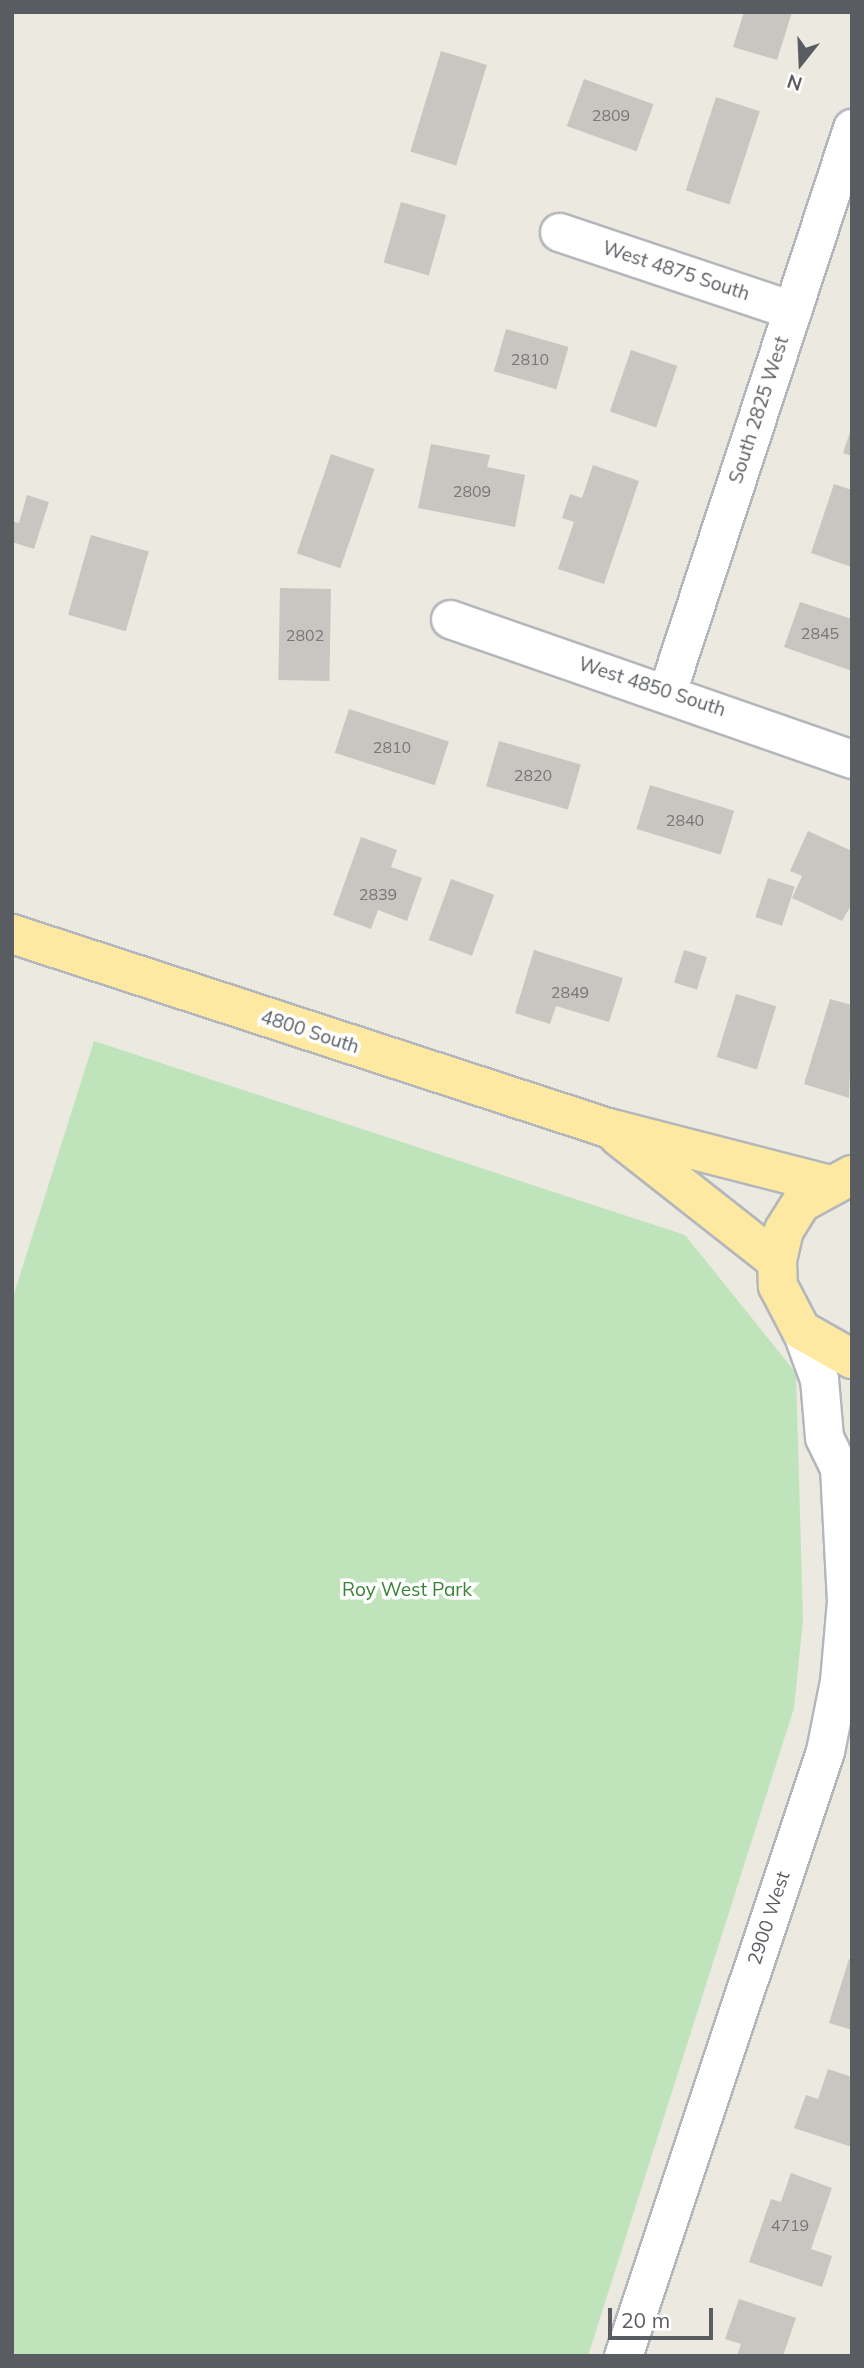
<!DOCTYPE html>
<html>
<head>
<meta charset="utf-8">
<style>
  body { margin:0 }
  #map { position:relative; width:864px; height:2368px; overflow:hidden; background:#ece9e0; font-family:Mulish,sans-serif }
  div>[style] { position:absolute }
  .green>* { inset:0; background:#bfe4bc }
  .building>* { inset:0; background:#c9c5c0; transform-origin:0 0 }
  .roads { filter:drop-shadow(2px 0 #b3b7bb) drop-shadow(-2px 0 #b3b7bb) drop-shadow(0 2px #b3b7bb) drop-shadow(0 -2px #b3b7bb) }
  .minor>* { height:37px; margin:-18.5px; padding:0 18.5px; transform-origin:18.5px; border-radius:18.5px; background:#fff }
  .major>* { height:38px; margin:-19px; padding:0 19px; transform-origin:19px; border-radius:19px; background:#fee9a3 }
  span { translate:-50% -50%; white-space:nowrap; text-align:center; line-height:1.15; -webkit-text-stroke:7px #fff; paint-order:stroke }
  .number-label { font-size:16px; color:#757779 }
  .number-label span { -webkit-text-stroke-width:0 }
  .street-label { font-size:19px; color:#595d61 }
  .park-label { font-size:19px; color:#378435 }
  .frame { position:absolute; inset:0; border:14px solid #595d61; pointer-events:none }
  .north { position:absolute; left:766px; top:28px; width:70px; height:70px; -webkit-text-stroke:5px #fff; paint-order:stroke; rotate:198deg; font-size:19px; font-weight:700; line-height:28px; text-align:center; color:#595d61 }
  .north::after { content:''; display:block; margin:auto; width:24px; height:32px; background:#595d61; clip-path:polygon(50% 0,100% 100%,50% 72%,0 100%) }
  .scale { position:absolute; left:608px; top:2308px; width:105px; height:32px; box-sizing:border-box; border:4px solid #595d61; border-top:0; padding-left:9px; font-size:21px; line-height:24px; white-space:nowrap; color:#595d61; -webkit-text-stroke:5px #fff; paint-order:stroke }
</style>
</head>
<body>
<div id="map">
  <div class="green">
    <div style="clip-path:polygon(94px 1041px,685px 1235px,796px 1373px,803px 1620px,794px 1708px,588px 2356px,12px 2356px,12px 1300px)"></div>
  </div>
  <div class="building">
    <div style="clip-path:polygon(744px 12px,792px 12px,777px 60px,733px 47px)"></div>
    <div style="left:441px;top:51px;width:48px;height:105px;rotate:17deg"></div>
    <div style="left:584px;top:79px;width:74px;height:50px;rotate:20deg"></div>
    <div style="left:716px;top:97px;width:46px;height:98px;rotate:18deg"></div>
    <div style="left:401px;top:202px;width:47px;height:63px;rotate:16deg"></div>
    <div style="left:506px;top:329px;width:65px;height:44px;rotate:16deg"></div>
    <div style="left:631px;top:350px;width:49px;height:65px;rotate:19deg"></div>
    <div style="clip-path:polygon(851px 429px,852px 429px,852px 456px,843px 453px)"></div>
    <div style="clip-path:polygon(431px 444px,490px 455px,487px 467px,525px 475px,515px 527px,418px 508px)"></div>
    <div style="left:331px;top:454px;width:46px;height:105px;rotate:19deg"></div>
    <div style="clip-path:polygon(593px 465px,639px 481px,604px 584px,558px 569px,574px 522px,562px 518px,570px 494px,582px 498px)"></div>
    <div style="clip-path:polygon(834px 484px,852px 490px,852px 567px,811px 553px)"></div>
    <div style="clip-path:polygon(27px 495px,49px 502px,34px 549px,12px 542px,12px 521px,19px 523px)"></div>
    <div style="left:91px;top:535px;width:60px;height:83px;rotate:16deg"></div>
    <div style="left:280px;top:588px;width:51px;height:92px;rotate:1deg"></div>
    <div style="clip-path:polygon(800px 602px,852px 619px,852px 671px,784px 647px)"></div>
    <div style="left:349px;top:709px;width:105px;height:46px;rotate:18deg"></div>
    <div style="left:499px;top:741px;width:85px;height:47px;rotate:16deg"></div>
    <div style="left:650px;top:785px;width:88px;height:46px;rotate:17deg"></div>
    <div style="clip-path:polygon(808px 831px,852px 851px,852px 904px,842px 921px,792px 898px,802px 876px,790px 871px)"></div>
    <div style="clip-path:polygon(361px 837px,397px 850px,391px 867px,422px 878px,407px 921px,378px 910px,371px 929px,333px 915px)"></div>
    <div style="left:768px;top:878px;width:28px;height:41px;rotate:18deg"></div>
    <div style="left:451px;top:879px;width:46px;height:65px;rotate:20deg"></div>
    <div style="clip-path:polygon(534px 950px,623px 978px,609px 1022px,556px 1006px,550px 1024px,515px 1013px)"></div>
    <div style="left:684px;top:950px;width:24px;height:34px;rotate:17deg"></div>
    <div style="left:736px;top:994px;width:42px;height:66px;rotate:17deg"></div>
    <div style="clip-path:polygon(830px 999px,852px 1005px,849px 1098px,804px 1084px)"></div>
    <div style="clip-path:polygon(849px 1959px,852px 1960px,852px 2030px,829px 2023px)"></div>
    <div style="clip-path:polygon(828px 2069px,852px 2077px,852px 2147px,794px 2128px,806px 2095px,818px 2099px)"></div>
    <div style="clip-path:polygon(791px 2173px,832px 2188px,811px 2249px,832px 2256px,822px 2287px,749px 2262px,771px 2199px,781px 2202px)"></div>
    <div style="clip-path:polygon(739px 2299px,796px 2318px,783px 2356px,737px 2356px,741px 2344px,725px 2339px)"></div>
  </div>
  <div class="roads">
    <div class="minor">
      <div style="left:559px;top:232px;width:246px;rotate:18.5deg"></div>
      <div style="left:450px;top:619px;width:426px;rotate:19.2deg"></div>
      <div style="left:667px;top:692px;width:594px;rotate:-71.84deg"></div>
      <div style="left:623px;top:2356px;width:638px;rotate:-71.54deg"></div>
      <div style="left:825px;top:1751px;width:71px;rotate:-78.7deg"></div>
      <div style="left:839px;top:1681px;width:80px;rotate:-85deg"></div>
      <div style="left:846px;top:1601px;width:133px;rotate:-93deg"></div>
      <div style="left:839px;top:1468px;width:34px;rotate:-116deg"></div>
      <div style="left:824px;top:1437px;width:58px;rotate:-94.9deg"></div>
      <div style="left:819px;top:1379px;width:52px;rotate:-110.2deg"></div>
    </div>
    <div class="major">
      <div style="left:12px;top:934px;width:627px;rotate:18.03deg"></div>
      <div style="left:608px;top:1128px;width:225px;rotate:14.4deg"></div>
      <div style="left:618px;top:1136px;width:202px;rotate:38.2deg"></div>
      <div style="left:852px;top:1175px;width:58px;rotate:151.2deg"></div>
      <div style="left:801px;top:1203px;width:32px;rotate:122deg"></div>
      <div style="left:784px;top:1230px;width:32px;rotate:103deg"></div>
      <div style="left:777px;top:1261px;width:25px;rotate:88deg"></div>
      <div style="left:778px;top:1286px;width:50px;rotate:62.4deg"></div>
      <div style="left:801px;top:1330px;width:59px;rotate:29.6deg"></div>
    </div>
  </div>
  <div class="number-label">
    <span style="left:611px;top:115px">2809</span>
    <span style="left:530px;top:359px">2810</span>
    <span style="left:472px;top:491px">2809</span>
    <span style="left:820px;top:633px">2845</span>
    <span style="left:305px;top:635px">2802</span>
    <span style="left:392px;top:747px">2810</span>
    <span style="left:533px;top:775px">2820</span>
    <span style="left:685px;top:820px">2840</span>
    <span style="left:378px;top:894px">2839</span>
    <span style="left:570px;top:992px">2849</span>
    <span style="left:790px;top:2225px">4719</span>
  </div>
  <div class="street-label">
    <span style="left:676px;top:271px;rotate:18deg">West 4875 South</span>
    <span style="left:759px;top:410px;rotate:-72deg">South 2825 West</span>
    <span style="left:652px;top:687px;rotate:18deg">West 4850 South</span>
    <span style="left:310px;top:1032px;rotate:18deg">4800 South</span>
    <span style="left:769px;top:1918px;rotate:-72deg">2900 West</span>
  </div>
  <div class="park-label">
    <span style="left:407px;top:1590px">Roy West Park</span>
  </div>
  <div class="frame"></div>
  <div class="north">N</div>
  <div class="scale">20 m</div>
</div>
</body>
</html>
